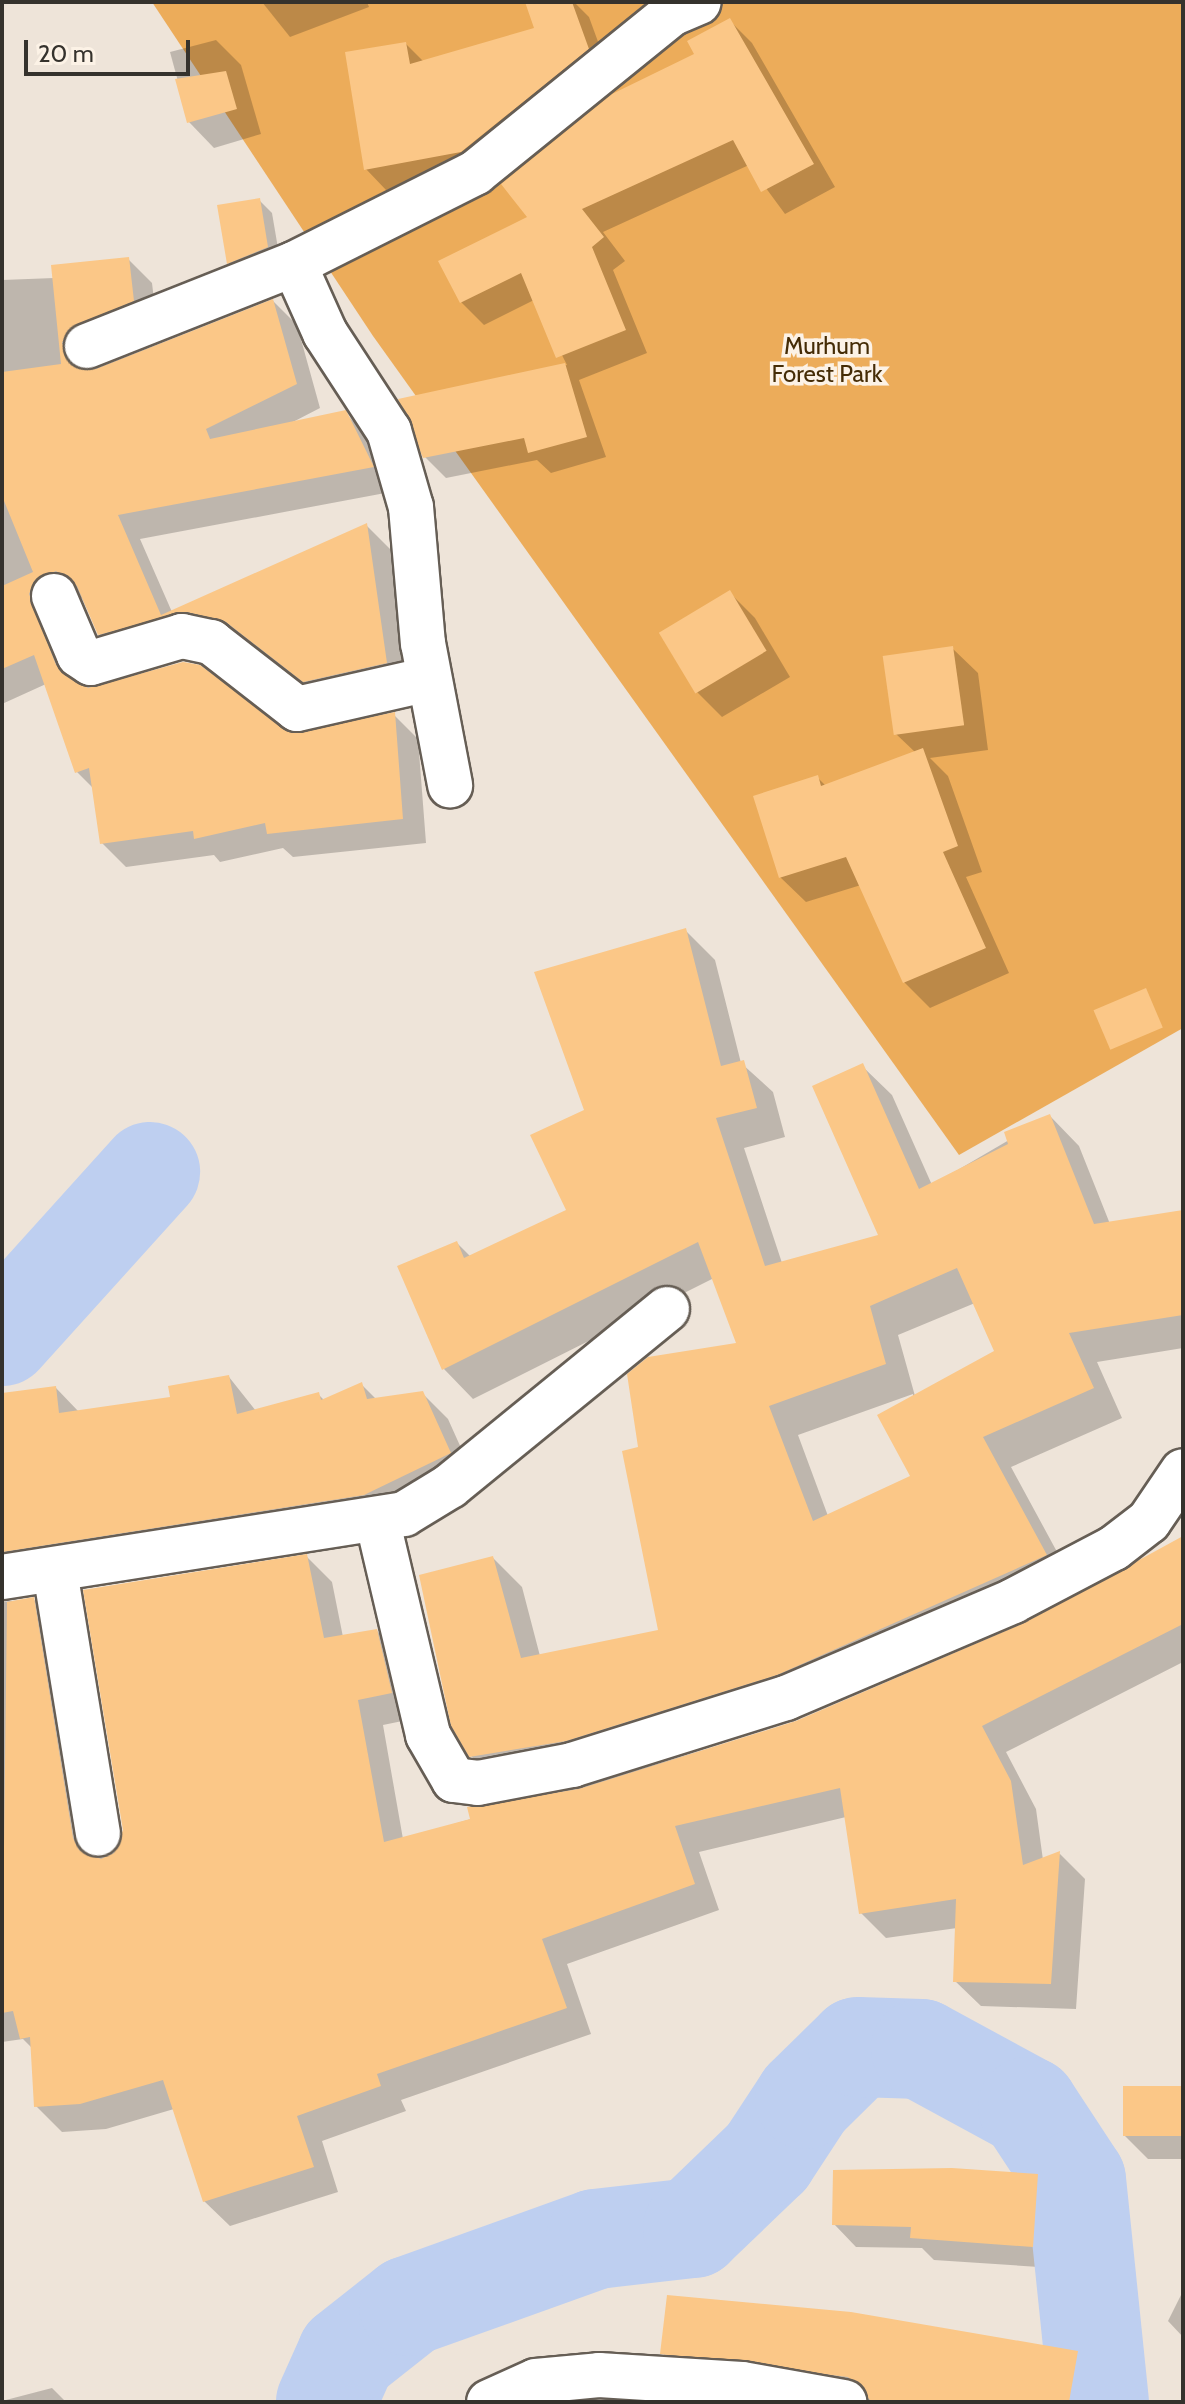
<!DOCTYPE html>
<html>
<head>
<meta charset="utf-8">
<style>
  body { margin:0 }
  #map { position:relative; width:1185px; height:2404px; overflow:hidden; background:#eee4d9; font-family:Cabin,sans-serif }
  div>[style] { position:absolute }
  .green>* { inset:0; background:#ecac5a }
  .shadow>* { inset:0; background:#0003 }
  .river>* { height:100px; margin:-50px; padding:0 50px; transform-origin:50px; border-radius:50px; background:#becff0 }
  .building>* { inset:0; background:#fbc787; transform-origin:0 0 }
  .roads { filter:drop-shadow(2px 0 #665e55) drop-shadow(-2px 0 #665e55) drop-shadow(0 2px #665e55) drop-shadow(0 -2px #665e55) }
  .minor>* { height:44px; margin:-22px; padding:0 22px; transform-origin:22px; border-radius:22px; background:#fff }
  span { translate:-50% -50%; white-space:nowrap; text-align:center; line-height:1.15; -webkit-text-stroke:7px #fcf2e6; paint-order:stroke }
  .park-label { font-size:24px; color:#452c06 }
  .frame { position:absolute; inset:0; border:4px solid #35322d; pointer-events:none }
  .scale { position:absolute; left:24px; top:40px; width:166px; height:36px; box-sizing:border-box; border:4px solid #35322d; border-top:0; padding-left:10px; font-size:24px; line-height:28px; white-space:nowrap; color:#35322d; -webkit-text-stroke:6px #fcf2e6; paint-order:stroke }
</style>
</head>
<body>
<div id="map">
  <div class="green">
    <div style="clip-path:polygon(152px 2px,1183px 2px,1183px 1028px,959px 1155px,373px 336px)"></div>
  </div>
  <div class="shadow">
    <div style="clip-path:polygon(262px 2px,367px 2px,369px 7px,290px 37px)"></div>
    <div style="clip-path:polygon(553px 2px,574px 2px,589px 17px,608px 69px,482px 171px,386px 190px,366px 169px,406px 44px,424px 62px,537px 29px)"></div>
    <div style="clip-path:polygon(729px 20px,752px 43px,835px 187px,785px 214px,749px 165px,603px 232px,625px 261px,613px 270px,647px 353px,579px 380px,606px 457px,551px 473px,537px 460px,446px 478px,425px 457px,401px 401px,567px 365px,534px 300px,484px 325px,461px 302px,530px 218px)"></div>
    <div style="clip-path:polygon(216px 40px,241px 65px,261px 134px,214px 148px,189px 122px,170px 52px)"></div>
    <div style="clip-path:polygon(259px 200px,272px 213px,280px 260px,242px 275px,229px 263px)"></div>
    <div style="clip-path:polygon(128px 259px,152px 283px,157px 325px,87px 372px,273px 301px,297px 325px,320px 408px,291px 423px,345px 413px,369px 437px,396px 491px,140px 539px,172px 612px,367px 526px,391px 550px,410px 687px,329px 705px,242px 641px,124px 658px,99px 634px,82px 598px,68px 597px,76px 682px,290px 735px,394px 715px,418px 739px,426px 843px,293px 857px,283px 848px,220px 862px,214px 855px,126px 867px,102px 843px,95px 790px,77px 772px,46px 684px,2px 704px,2px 280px,54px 278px)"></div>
    <div style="clip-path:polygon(729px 592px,755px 618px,790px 677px,722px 717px,697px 692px)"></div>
    <div style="clip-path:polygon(952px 648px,978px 673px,988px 750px,930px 758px,948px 776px,982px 872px,966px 877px,1009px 973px,930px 1008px,904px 982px,861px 885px,806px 902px,780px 877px,817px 777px,826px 786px,916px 753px,896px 734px)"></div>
    <div style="clip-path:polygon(evenodd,685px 930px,715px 960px,741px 1063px,773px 1092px,785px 1137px,744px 1148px,782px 1263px,880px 1237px,862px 1066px,892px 1095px,932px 1185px,1050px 1116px,1079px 1146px,1110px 1224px,1183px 1212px,1183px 1348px,1097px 1362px,1122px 1418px,1011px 1467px,1075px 1585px,501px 1785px,471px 1756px,493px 1558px,522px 1587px,540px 1656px,660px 1632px,640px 1449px,739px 1345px,714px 1278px,473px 1399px,444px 1369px,457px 1243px,471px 1257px,569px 1211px,587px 1111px,685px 930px,975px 1303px,996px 1352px,915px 1396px,898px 1335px,975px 1303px,685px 930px,913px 1394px,912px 1477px,828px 1516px,798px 1435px,913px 1394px)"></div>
    <div style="clip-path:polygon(229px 1377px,256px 1411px,318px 1394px,325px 1401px,361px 1384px,377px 1400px,422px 1393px,448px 1419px,475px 1479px,2px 1596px,2px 1395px,56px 1388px,79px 1412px,172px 1399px)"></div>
    <div style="clip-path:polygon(1183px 1556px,1183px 1662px,1006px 1752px,1036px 1809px,1043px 1860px,1060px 1854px,1085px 1879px,1076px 2009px,981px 2006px,955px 1981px,957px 1928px,886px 1938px,861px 1913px,846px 1817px,699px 1852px,719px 1910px,567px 1964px,591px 2034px,401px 2100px,406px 2111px,322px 2141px,338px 2192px,230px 2226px,204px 2201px,174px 2109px,106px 2129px,62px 2132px,36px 2106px,32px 2048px,23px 2039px,2px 2042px,2px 1954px,13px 1952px,2px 1894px,2px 1602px,33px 1599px,59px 1625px,97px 1858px,116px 1855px,307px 1557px,332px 1582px,343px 1637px,377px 1631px,402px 1656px,417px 1718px,383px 1725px,403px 1839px,796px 1723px)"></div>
    <div style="clip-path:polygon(1183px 2088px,1183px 2159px,1148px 2159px,1125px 2136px)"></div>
    <div style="clip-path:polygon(1037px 2176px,1059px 2198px,1054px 2268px,934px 2260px,922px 2248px,856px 2247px,834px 2224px)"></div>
    <div style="clip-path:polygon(1183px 2291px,1183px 2337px,1168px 2321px)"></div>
    <div style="clip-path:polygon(662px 2353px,1077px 2353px,1109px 2386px,1106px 2402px,827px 2402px,695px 2385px)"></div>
    <div style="clip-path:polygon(52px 2388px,66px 2402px,2px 2402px,2px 2401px)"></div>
  </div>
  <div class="river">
    <div style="left:2px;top:1336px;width:221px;rotate:-47.9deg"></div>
    <div style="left:326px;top:2402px;width:51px;rotate:-65.9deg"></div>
    <div style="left:347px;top:2355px;width:79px;rotate:-38.3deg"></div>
    <div style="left:409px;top:2306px;width:199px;rotate:-19.7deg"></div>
    <div style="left:596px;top:2239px;width:98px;rotate:-6.5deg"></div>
    <div style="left:693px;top:2228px;width:103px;rotate:-43.8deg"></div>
    <div style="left:767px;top:2157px;width:69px;rotate:-56.8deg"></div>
    <div style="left:805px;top:2099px;width:74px;rotate:-44.5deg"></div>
    <div style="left:858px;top:2047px;width:63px;rotate:1.8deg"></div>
    <div style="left:921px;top:2049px;width:122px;rotate:28.5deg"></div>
    <div style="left:1028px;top:2107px;width:87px;rotate:56.7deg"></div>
    <div style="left:1076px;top:2180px;width:223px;rotate:84.1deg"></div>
  </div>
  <div class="building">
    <div style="clip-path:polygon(525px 2px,572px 2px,589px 49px,461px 152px,364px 170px,345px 52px,406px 42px,410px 64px,534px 28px)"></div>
    <div style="clip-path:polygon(730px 18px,814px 164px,761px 192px,733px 140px,582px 209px,604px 237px,592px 247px,626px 330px,556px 358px,521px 273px,460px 303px,438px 261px,527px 217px,501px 184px,612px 94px,694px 54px,687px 41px)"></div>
    <div style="clip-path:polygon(226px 71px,237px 109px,187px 123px,175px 79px)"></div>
    <div style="clip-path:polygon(260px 198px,268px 247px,227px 264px,217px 205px)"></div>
    <div style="clip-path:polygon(129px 257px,134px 301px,68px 330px,62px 343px,71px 365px,96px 369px,273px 299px,297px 384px,206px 429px,210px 439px,346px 410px,374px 467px,118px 515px,161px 615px,367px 523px,387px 663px,303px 682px,226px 622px,187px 612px,98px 635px,77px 586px,56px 571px,35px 580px,29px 594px,56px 665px,88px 688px,183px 662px,200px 665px,292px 733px,395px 712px,403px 819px,267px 834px,265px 823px,194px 839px,193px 831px,100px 844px,89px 768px,75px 773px,34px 655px,2px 669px,2px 586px,33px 572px,2px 496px,2px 372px,61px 364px,51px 265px)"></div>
    <div style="clip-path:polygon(565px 363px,587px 437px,528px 453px,524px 438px,423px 458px,398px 399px)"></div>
    <div style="left:730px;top:590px;width:71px;height:83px;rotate:59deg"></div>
    <div style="left:953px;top:646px;width:80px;height:71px;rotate:82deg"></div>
    <div style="clip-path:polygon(923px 748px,958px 846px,943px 852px,986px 948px,903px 983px,846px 857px,779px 878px,753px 796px,818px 775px,821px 786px)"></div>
    <div style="clip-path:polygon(evenodd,686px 928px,721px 1066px,744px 1060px,757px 1108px,716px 1118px,765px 1266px,878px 1235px,812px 1086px,863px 1063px,919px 1189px,1008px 1144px,1004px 1132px,1050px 1114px,1094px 1224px,1183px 1210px,1183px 1315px,1069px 1333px,1094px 1388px,983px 1437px,1047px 1555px,777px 1675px,566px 1741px,469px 1757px,451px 1726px,419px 1575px,493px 1556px,521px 1658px,658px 1630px,622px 1451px,638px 1447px,627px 1374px,648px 1357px,736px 1343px,698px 1242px,442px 1370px,397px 1266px,457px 1241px,464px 1258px,566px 1210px,530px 1135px,584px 1110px,534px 972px,686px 928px,957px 1268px,994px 1351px,877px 1415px,910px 1476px,813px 1521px,769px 1406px,886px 1364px,870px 1306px,957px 1268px)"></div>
    <div style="left:1146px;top:988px;width:43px;height:57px;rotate:67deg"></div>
    <div style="clip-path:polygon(229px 1375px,237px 1414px,319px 1392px,321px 1400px,362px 1382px,367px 1399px,423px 1391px,451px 1453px,364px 1495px,2px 1552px,2px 1393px,56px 1386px,59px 1413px,170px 1397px,168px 1386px)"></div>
    <div style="clip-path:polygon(1183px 1536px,1183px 1624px,982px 1726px,1011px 1781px,1023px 1865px,1060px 1851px,1051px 1984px,953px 1982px,956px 1899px,859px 1914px,840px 1788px,675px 1826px,695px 1884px,542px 1939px,567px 2008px,377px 2074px,381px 2086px,297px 2116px,314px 2167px,203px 2202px,163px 2080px,80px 2104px,34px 2107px,30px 2037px,20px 2039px,13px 2011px,2px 2013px,7px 1602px,34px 1597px,73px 1838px,79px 1850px,101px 1859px,114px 1853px,123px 1830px,83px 1590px,307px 1554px,324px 1638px,377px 1629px,392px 1693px,358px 1700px,384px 1842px,470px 1819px,467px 1807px,579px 1789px,796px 1721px,1024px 1623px)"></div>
    <div style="left:1183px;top:2086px;width:50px;height:60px;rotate:90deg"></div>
    <div style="clip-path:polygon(952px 2168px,1038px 2174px,1033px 2247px,910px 2238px,911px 2227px,832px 2225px,833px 2170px)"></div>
    <div style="clip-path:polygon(667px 2295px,851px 2312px,1078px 2351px,1069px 2402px,872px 2402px,848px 2377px,660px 2354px)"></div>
  </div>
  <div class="roads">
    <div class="minor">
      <div style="left:294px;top:264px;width:76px;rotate:65.8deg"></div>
      <div style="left:325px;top:333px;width:117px;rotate:56.9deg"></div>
      <div style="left:389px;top:431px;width:79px;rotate:73.9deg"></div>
      <div style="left:411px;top:507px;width:137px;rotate:85deg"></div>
      <div style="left:423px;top:643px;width:145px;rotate:79.2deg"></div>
      <div style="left:87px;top:346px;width:223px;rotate:-21.6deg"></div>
      <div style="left:294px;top:264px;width:203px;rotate:-26.7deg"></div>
      <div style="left:475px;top:173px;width:252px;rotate:-39deg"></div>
      <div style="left:671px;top:14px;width:30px;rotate:-23deg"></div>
      <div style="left:54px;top:596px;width:64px;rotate:67deg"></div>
      <div style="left:79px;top:655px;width:14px;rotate:34deg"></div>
      <div style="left:91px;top:663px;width:95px;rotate:-16.5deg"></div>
      <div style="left:182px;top:636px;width:30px;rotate:12deg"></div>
      <div style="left:211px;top:642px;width:109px;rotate:37.9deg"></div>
      <div style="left:297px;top:709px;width:135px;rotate:-12.8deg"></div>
      <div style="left:378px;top:1523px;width:218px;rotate:76.7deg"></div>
      <div style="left:428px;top:1735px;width:52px;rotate:60deg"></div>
      <div style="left:454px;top:1780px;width:24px;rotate:7deg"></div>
      <div style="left:478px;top:1783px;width:96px;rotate:-10.8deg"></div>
      <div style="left:572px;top:1765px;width:224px;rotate:-17.4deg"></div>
      <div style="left:786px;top:1698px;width:247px;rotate:-23.1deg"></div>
      <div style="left:1013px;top:1601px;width:114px;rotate:-27.7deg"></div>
      <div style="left:1114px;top:1548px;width:44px;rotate:-37.6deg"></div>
      <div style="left:1149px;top:1521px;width:60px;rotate:-55.8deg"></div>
      <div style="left:55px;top:1571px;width:266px;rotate:80.7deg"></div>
      <div style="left:2px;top:1577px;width:407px;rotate:-8.9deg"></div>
      <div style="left:404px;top:1514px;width:54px;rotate:-31.3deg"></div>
      <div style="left:450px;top:1486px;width:280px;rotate:-39.2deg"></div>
      <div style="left:489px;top:2402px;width:51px;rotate:-24.1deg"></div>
      <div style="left:536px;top:2381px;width:63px;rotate:-5.4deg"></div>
      <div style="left:599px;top:2375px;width:143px;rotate:3.6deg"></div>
      <div style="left:742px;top:2384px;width:104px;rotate:10deg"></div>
    </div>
  </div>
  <div class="park-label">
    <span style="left:827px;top:360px">Murhum<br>Forest Park</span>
  </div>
  <div class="frame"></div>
  <div class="scale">20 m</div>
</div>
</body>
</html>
